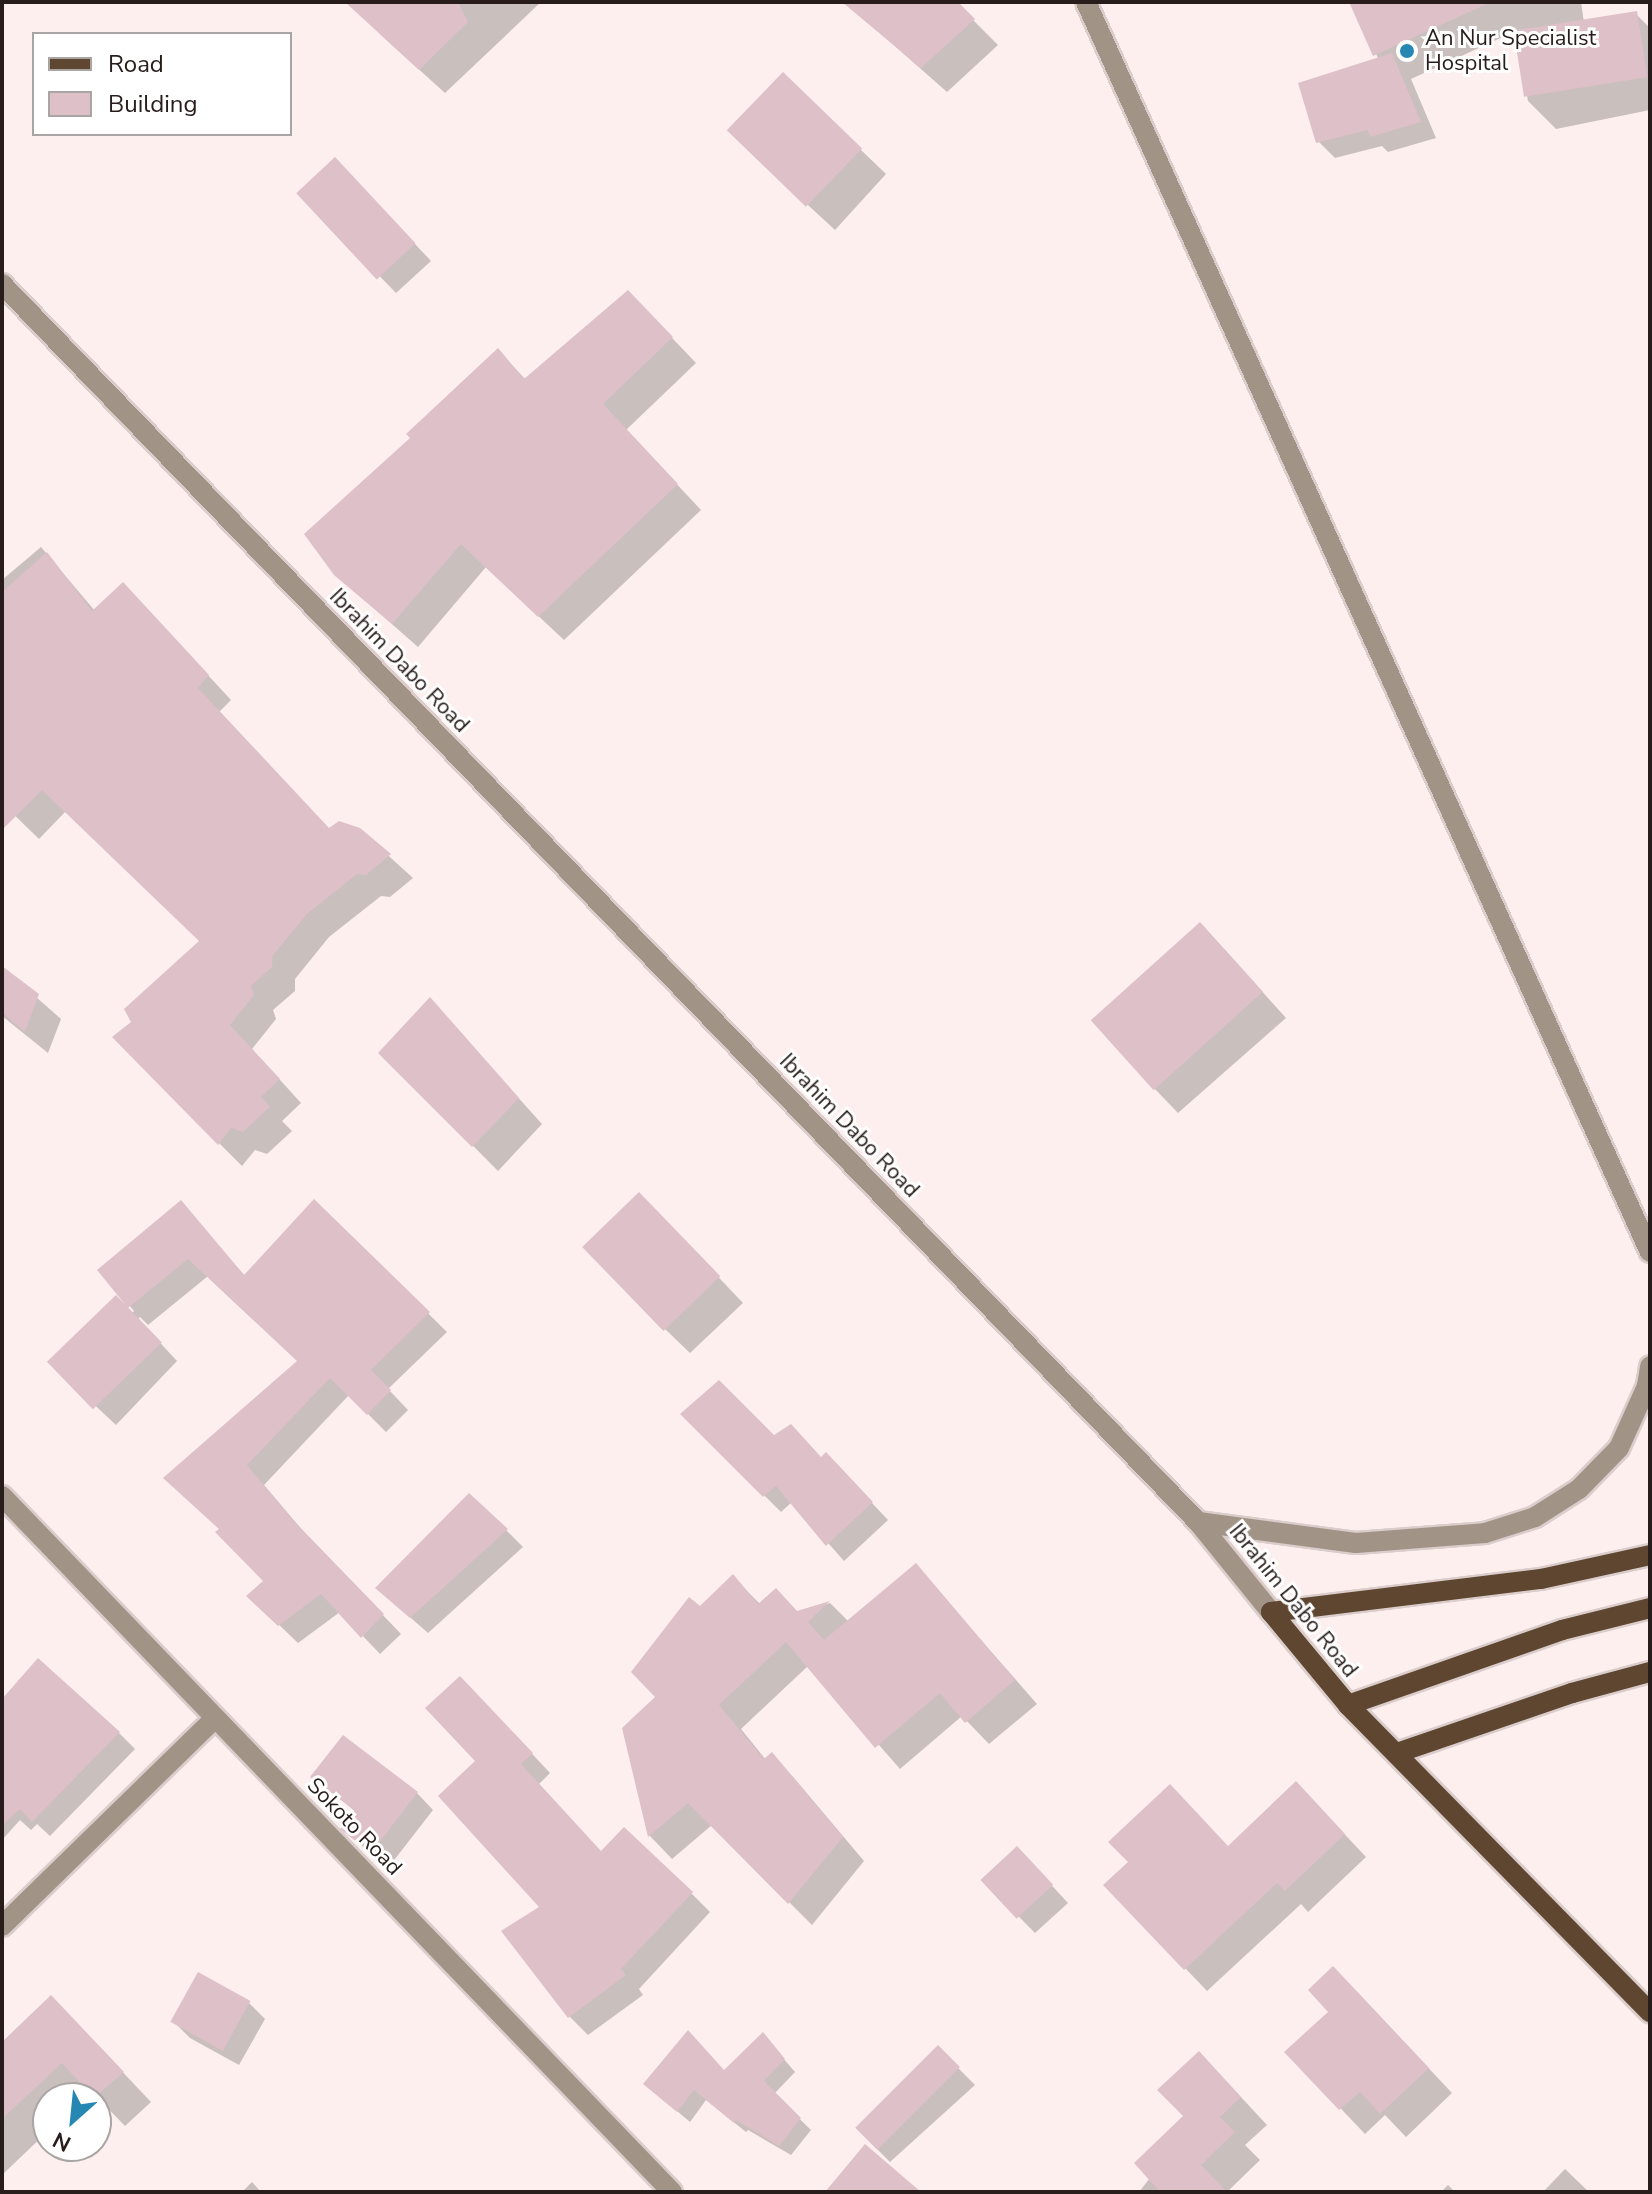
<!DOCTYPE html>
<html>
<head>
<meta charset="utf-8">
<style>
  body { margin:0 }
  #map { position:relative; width:1652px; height:2194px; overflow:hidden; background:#fcefed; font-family:"Nunito Sans",sans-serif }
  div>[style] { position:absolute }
  .shadow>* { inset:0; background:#0003 }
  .building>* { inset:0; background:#dec0c8; transform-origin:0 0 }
  .roads { filter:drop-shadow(2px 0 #dacdcb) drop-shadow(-2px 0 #dacdcb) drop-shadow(0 2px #dacdcb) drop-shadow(0 -2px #dacdcb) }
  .minor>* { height:20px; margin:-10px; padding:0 10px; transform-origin:10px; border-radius:10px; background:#a29387 }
  .major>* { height:20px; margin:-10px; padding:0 10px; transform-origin:10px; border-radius:10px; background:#5f4630 }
  .dots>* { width:22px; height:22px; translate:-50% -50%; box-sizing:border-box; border:4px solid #fff; border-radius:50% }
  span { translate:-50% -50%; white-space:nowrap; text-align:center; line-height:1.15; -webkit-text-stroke:6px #fff; paint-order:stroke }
  .poi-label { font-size:22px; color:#281d1b }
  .left { translate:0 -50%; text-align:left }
  .street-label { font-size:22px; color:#281d1b }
  .frame { position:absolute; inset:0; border:4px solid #281d1b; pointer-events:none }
  .legend { position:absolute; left:32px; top:32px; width:260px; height:104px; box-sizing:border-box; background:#fff; border:2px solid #a9a5a4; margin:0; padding:10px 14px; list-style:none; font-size:24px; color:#281d1b }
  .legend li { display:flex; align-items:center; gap:16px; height:40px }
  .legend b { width:40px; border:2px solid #a9a5a4 }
  .north { position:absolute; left:32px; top:2082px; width:80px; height:80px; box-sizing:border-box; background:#fff; border:2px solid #a9a5a4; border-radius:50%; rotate:207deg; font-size:22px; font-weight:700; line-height:32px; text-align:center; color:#281d1b }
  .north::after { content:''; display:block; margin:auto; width:28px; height:36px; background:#2687b2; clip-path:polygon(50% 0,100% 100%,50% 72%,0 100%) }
</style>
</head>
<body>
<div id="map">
  <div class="shadow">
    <div style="clip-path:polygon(365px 2px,541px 2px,445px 93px,381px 35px)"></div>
    <div style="clip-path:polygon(955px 2px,998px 45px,947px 92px,846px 3px)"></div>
    <div style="clip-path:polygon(1351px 2px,1581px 2px,1584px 23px,1636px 14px,1650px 28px,1650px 110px,1556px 129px,1528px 101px,1516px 31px,1411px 79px,1436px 138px,1388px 152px,1382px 146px,1335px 158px,1318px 141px,1379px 60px)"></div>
    <div style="clip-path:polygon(783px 75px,886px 174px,835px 230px,755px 156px)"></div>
    <div style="clip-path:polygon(351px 176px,431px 261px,396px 293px,299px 193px)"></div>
    <div style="clip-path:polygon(653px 318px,696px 363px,626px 430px,701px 510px,564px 640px,486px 567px,418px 647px,335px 574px,413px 438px,498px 350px,526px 380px)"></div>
    <div style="clip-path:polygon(41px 547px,95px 611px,146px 608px,231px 700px,219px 712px,330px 830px,359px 829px,413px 878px,390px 897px,381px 896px,329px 937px,295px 979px,295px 991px,273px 1010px,276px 1019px,252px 1049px,301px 1103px,282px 1121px,292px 1131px,267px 1154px,255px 1150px,242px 1166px,219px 1143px,134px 1022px,202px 942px,66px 811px,39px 839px,2px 803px,2px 580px)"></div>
    <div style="clip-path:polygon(1225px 950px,1286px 1018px,1178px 1113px,1154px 1088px)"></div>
    <div style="clip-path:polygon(2px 967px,61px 1019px,48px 1053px,2px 1016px)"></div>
    <div style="clip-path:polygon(430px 1000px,542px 1124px,498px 1171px,381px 1053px)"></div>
    <div style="clip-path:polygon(315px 1202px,447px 1332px,388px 1389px,408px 1410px,386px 1432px,349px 1395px,264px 1485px,309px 1538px,401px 1634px,380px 1654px,340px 1612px,298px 1643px,249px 1596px,265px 1581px,221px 1530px,184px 1496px,299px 1362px,208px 1276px,148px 1325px,140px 1317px,138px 1319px,177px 1361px,116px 1425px,69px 1381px,134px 1311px,100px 1270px,181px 1203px,245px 1276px)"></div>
    <div style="clip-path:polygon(663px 1219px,743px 1303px,690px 1353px,665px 1329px)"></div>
    <div style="clip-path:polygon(683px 1414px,822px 1459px,842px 1471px,888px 1520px,844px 1561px,792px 1502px,781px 1512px)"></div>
    <div style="clip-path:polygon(506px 1530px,523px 1547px,428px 1633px,377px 1588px)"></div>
    <div style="clip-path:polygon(916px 1566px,1037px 1704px,989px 1744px,962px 1716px,900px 1769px,809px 1665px,741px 1729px,766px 1760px,772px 1755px,794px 1778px,864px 1861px,812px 1925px,712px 1825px,672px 1859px,650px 1836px,624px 1728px,658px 1697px,700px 1608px,733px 1577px,760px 1604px,798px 1613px,830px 1603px,849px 1622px)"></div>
    <div style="clip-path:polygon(479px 1697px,550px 1773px,539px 1784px,602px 1853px,691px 1893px,710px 1912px,639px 1989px,643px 1995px,588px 2035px,569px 2016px,542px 1907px,477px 1761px)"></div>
    <div style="clip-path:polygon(2px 1702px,119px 1733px,135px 1749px,50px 1836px,37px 1824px,31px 1830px,20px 1820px,2px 1840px)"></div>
    <div style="clip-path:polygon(313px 1777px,417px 1793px,433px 1810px,388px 1868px,343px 1829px,356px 1812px)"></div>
    <div style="clip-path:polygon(1318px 1806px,1366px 1857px,1308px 1912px,1301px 1904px,1207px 1991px,1106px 1885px,1229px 1848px)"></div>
    <div style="clip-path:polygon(1033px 1865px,1068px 1903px,1035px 1933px,983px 1880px)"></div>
    <div style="clip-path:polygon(1358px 1993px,1452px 2093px,1406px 2137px,1385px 2115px,1365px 2134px,1287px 2052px)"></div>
    <div style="clip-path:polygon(248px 2002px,265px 2019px,239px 2065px,190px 2038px,173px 2021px)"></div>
    <div style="clip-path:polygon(80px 2027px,151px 2102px,125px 2126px,91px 2091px,83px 2098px,48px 2098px,48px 2131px,2px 2175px,2px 2045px)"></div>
    <div style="clip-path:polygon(763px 2035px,795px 2072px,774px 2094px,811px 2130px,791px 2155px,748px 2130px,746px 2132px,706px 2100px,690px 2122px,645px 2084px,725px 2073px)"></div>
    <div style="clip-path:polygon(938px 2048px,975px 2085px,890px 2162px,874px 2146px)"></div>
    <div style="clip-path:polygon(1226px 2081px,1267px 2125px,1245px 2145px,1260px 2160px,1227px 2192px,1139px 2192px)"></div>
    <div style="clip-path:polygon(1565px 2169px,1589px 2192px,1543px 2192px)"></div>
    <div style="clip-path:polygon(252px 2182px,261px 2192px,242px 2192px)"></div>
    <div style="clip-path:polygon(1448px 2185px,1455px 2192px,1441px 2192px)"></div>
  </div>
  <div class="building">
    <div style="clip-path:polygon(345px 2px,458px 2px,468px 22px,419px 70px)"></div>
    <div style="clip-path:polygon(842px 2px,958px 2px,975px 19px,921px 68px)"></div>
    <div style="clip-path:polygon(1349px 2px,1491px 2px,1373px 56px)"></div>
    <div style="left:1637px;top:11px;width:67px;height:125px;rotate:81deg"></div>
    <div style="clip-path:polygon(1392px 53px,1421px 122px,1370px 137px,1368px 130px,1316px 143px,1298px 83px)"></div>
    <div style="left:783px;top:72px;width:110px;height:81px;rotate:44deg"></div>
    <div style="left:335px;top:157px;width:118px;height:53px;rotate:47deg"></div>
    <div style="clip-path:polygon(628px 290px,673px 337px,603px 404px,678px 484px,538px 617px,461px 544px,392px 624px,334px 575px,304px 534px,410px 438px,406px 434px,498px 348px,524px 379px)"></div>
    <div style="clip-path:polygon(47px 552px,92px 611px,123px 582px,209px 675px,198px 688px,329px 828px,339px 821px,360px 828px,391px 854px,366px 875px,357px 874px,307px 914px,273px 955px,272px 967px,251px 986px,254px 995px,230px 1025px,280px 1079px,261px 1097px,270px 1107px,243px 1132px,231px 1128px,218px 1145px,112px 1037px,131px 1022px,124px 1009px,199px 941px,42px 790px,2px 830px,2px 592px)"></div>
    <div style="left:1200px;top:922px;width:94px;height:147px;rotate:48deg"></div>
    <div style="clip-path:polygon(2px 966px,39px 994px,25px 1032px,2px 1012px)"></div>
    <div style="clip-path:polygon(430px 997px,519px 1098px,472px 1147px,378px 1053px)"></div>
    <div style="left:639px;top:1192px;width:117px;height:79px;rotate:46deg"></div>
    <div style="clip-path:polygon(314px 1199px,430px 1312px,371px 1370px,391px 1390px,367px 1415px,330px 1378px,247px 1465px,290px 1517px,384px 1614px,361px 1638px,321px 1594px,278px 1626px,246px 1596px,263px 1581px,215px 1532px,219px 1529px,163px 1478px,297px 1361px,188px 1259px,128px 1308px,97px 1270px,181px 1200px,244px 1275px)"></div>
    <div style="left:116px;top:1295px;width:66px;height:96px;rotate:46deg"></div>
    <div style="clip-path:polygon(719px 1380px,774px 1435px,791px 1424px,821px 1457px,826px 1452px,873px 1502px,826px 1546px,776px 1486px,763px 1497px,680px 1414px)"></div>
    <div style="clip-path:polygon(469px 1493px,508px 1529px,410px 1618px,375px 1588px)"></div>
    <div style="clip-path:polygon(916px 1563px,1015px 1680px,965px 1723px,940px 1693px,875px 1748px,786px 1642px,719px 1705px,764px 1759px,772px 1752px,843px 1837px,788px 1904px,688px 1803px,648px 1837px,622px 1728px,655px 1697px,631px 1672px,689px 1597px,700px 1606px,733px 1574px,758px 1604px,776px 1588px,797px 1611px,830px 1601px,808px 1622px,824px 1640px)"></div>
    <div style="clip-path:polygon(38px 1658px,120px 1732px,32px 1822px,20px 1809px,2px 1825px,2px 1699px)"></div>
    <div style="clip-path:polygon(460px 1676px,533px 1753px,521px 1764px,601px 1851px,624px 1827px,693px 1892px,621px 1969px,626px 1975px,568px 2018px,501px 1931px,539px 1907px,438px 1796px,475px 1761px,425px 1708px)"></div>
    <div style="clip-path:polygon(343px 1735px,418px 1792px,371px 1853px,340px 1829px,355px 1810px,310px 1777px)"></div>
    <div style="clip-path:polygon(1296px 1781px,1345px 1834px,1285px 1891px,1277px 1883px,1184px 1970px,1103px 1885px,1128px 1862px,1108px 1842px,1170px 1784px,1228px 1846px)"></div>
    <div style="left:1017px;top:1846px;width:53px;height:50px;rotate:47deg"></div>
    <div style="clip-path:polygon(1333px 1966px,1429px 2068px,1380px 2114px,1360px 2092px,1339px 2110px,1284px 2052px,1328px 2012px,1308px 1990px)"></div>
    <div style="left:198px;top:1972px;width:60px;height:57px;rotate:29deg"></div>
    <div style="clip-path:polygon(51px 1995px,124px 2072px,94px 2098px,62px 2063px,2px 2119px,2px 2042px)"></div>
    <div style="clip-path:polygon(688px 2030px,724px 2070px,763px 2032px,785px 2059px,764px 2081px,801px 2118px,779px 2146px,736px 2120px,734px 2123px,694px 2090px,677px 2112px,643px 2084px)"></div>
    <div style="left:938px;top:2045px;width:31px;height:117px;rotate:45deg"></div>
    <div style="clip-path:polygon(1199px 2051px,1241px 2097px,1220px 2117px,1235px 2132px,1201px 2165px,1227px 2192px,1160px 2192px,1134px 2163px,1183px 2116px,1157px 2090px)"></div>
    <div style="clip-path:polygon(865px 2144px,921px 2192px,825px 2192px)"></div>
  </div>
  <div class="roads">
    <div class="minor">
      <div style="left:1086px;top:2px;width:1371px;rotate:65.72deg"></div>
      <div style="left:2px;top:284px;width:1721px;rotate:45.99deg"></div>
      <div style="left:1198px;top:1522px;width:116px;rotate:51deg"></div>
      <div style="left:2px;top:1496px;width:966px;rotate:46.09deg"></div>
      <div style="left:1198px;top:1522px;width:159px;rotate:7.6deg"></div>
      <div style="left:1356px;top:1543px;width:129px;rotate:-4.4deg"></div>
      <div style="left:1485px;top:1533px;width:52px;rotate:-17.7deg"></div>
      <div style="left:1535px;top:1517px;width:52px;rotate:-32.5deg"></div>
      <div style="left:1579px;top:1489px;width:57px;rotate:-45.7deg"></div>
      <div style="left:1619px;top:1448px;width:68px;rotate:-65.7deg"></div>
      <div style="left:1647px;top:1386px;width:20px;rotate:-81deg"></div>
      <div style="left:2px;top:1926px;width:298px;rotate:-44.3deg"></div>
    </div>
    <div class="major">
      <div style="left:1271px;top:1612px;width:121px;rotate:50.4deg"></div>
      <div style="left:1348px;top:1705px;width:431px;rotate:45.5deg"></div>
      <div style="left:1271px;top:1612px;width:272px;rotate:-7deg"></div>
      <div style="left:1541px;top:1579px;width:112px;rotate:-12.4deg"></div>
      <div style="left:1348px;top:1705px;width:227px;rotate:-19.3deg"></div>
      <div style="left:1562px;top:1630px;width:91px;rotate:-14deg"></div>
      <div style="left:1397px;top:1753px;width:185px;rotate:-18.9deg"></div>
      <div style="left:1572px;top:1693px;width:81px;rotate:-15.1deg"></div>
    </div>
  </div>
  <div class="dots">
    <div style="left:1407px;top:51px;background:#2687b2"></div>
  </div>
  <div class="poi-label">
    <span class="left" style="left:1425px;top:51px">An Nur Specialist<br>Hospital</span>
  </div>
  <div class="street-label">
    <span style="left:399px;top:661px;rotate:46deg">Ibrahim Dabo Road</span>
    <span style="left:849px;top:1126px;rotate:46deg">Ibrahim Dabo Road</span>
    <span style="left:1293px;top:1601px;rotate:51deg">Ibrahim Dabo Road</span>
    <span style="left:354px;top:1827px;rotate:46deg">Sokoto Road</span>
  </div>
  <div class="frame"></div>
  <ul class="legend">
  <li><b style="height:10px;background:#5f4630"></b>Road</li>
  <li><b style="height:22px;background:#dec0c8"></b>Building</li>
  </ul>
  <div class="north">N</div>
</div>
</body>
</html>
